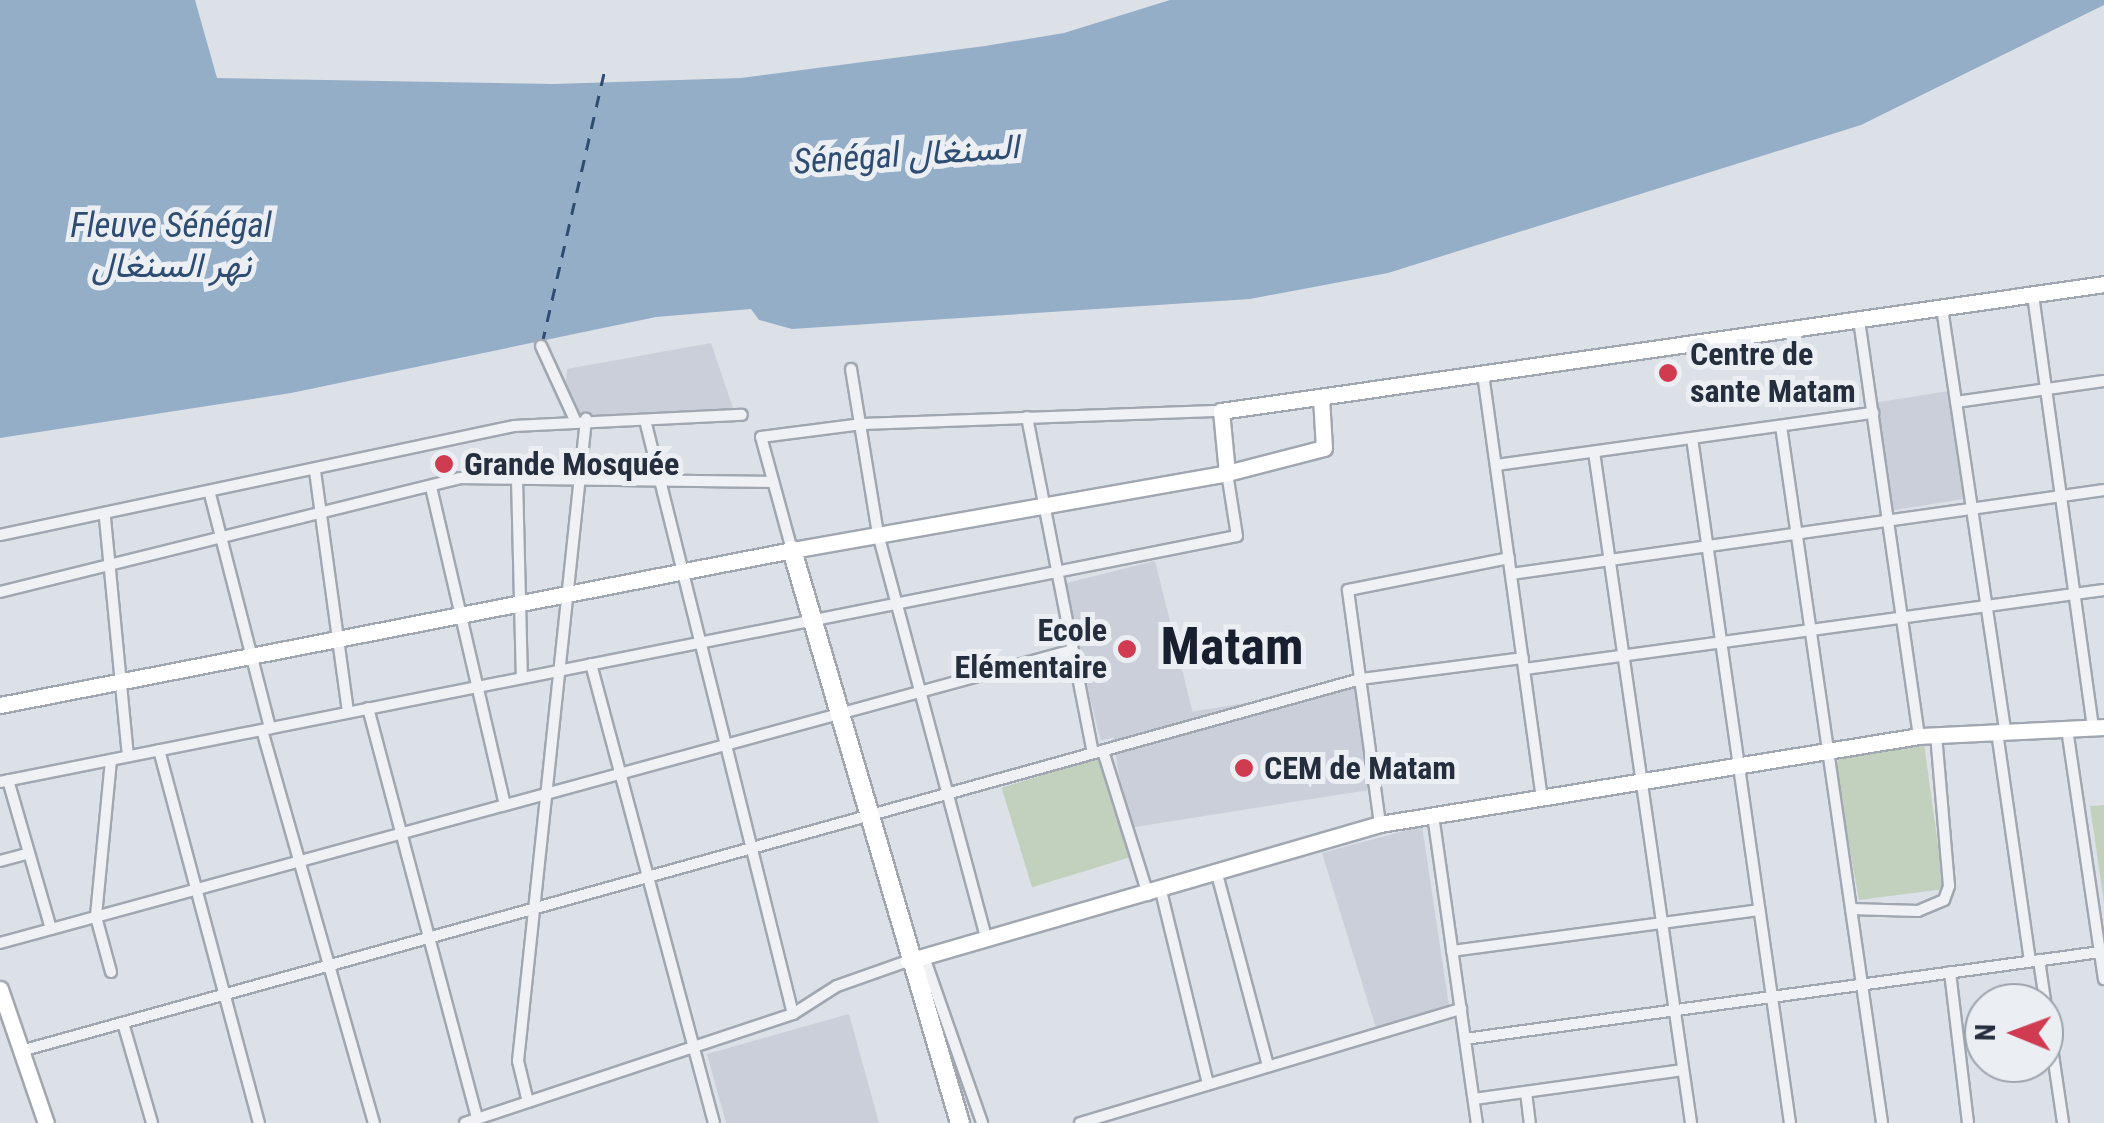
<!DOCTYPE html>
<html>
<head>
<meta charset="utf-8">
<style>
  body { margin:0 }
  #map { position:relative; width:2104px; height:1123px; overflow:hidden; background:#dce0e7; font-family:"Roboto Condensed",Vazirmatn,sans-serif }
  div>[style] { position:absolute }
  .built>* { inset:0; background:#cacfd9; transform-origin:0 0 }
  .green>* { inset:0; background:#c2d1bd; transform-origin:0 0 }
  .water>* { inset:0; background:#95aec8 }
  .ferry>* { height:2.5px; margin-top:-1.25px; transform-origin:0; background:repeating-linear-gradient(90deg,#2f4d72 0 12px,transparent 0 22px) }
  .roads { filter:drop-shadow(2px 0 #a1a7b1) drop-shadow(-2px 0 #a1a7b1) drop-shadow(0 2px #a1a7b1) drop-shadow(0 -2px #a1a7b1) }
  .street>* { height:10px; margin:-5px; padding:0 5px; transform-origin:5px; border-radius:5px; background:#eff1f5 }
  .secondary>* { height:15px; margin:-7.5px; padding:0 7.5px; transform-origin:7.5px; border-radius:7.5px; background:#fff }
  .primary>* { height:18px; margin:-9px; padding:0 9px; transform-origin:9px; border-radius:9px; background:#fff }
  .dots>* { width:28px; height:28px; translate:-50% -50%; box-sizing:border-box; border:5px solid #ebeff4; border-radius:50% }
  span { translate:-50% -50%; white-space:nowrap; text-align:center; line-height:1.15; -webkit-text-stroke:10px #ebeff4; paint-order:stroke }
  .poi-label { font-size:32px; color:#252e3d; font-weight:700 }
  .left { translate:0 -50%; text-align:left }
  .right { translate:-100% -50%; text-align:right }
  .water-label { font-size:35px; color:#2f4d72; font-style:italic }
  .town-label { font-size:52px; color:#181f2e; font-weight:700 }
  .north { position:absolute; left:1964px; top:983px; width:100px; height:100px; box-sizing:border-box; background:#ebeff4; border:2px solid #9ca2ab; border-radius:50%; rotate:271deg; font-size:28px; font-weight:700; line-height:40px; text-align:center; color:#252e3d }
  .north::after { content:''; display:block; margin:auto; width:35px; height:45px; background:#d13b52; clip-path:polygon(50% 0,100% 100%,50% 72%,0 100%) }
</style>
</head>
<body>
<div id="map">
  <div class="built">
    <div style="clip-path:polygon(711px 343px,735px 414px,563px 418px,567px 369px)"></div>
    <div style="left:1949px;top:391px;width:109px;height:77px;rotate:81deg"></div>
    <div style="left:1155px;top:561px;width:161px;height:96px;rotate:76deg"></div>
    <div style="left:1354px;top:686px;width:105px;height:246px;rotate:81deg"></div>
    <div style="clip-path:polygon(1422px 826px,1449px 1006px,1376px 1028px,1322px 853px)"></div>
    <div style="clip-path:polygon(849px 1014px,879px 1123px,726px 1123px,707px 1054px)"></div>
  </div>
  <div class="green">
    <div style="clip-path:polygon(1924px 743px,1944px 889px,1859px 900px,1835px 766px,1845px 751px)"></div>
    <div style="left:1102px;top:757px;width:104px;height:105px;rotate:73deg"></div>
    <div style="clip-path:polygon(2104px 805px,2104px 903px,2090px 806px)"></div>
  </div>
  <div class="water">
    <div style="clip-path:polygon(0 0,195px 0,217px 78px,554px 84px,741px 78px,985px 46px,1064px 33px,1170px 0,2104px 0,2104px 5px,1861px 125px,1388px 273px,1250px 299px,792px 329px,759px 320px,751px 309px,656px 317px,291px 393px,0 438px)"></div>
  </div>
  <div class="ferry">
    <div style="left:542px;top:343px;width:278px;rotate:-77.1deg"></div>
  </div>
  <div class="roads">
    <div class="street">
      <div style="left:2033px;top:295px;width:437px;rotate:82.1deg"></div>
      <div style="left:1942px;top:308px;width:429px;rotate:81.5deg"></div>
      <div style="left:1859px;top:320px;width:420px;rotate:81.8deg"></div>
      <div style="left:541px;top:346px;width:81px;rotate:65.3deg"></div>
      <div style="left:851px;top:369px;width:167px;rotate:80.7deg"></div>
      <div style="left:878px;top:534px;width:420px;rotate:75deg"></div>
      <div style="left:1483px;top:374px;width:427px;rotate:82.1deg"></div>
      <div style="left:1956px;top:402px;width:149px;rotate:-8.1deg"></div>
      <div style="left:1027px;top:417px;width:342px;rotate:78.9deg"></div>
      <div style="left:645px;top:420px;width:612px;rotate:76.01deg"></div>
      <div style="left:1781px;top:426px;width:704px;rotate:81.75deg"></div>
      <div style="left:1692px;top:438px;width:692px;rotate:81.86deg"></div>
      <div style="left:1594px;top:452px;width:678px;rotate:81.77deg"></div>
      <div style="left:1496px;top:465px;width:381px;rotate:-7.9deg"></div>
      <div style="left:315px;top:471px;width:243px;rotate:82.2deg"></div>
      <div style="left:517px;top:478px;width:200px;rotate:88.6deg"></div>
      <div style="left:431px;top:487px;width:326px;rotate:76.9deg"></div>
      <div style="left:210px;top:494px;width:242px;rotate:75.6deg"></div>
      <div style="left:105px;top:518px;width:239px;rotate:84.5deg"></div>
      <div style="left:0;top:535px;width:525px;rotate:-11.97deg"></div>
      <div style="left:514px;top:426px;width:228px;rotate:-2.8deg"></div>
      <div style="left:792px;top:550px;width:117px;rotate:-105.3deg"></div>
      <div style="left:761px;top:437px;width:102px;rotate:-7.3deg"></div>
      <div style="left:862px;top:424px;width:359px;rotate:-2.1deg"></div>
      <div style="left:1511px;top:574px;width:599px;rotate:-8.06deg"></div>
      <div style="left:0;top:592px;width:474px;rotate:-13.9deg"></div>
      <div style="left:460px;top:478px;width:313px;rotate:0.7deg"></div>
      <div style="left:591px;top:664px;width:475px;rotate:75deg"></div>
      <div style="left:1525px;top:669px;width:584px;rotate:-7.77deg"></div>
      <div style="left:368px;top:708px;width:425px;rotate:75.1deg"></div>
      <div style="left:2067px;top:729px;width:253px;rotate:81.6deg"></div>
      <div style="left:262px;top:730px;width:409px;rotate:74.1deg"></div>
      <div style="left:1997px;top:732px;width:231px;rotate:81.8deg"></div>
      <div style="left:159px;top:750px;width:386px;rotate:75deg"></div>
      <div style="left:1103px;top:751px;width:151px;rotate:72.6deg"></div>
      <div style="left:111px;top:760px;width:158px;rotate:95.5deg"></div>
      <div style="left:96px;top:917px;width:57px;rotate:74.7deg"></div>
      <div style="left:8px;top:780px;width:155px;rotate:73.9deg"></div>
      <div style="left:0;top:782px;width:1261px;rotate:-11.25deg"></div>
      <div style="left:1237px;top:536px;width:64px;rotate:-99deg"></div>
      <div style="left:1433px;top:815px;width:311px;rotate:81.9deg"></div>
      <div style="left:1380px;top:824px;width:236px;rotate:-97.8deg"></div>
      <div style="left:1348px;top:590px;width:164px;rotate:-11.2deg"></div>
      <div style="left:0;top:861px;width:30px;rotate:-15deg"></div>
      <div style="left:1217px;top:874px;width:199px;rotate:75.1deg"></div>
      <div style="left:1161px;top:891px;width:199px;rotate:76.3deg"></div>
      <div style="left:1851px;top:909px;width:67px;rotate:1.7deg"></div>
      <div style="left:1918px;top:911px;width:28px;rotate:-23deg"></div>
      <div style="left:1944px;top:900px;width:15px;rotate:-70deg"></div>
      <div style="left:1949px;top:886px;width:152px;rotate:-94.9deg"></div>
      <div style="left:0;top:943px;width:1112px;rotate:-15.27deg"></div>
      <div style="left:1452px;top:951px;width:310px;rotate:-7.6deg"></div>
      <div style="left:924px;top:957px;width:176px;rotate:70.7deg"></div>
      <div style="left:2039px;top:960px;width:165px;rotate:81.6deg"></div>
      <div style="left:1950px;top:972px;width:152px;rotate:83.2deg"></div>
      <div style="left:123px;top:1023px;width:104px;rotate:73.8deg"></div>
      <div style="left:1465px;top:1039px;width:641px;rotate:-7.8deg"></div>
      <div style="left:21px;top:1051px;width:1391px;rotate:-15.52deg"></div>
      <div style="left:1361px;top:679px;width:163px;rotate:-7.4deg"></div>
      <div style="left:1526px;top:1092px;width:31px;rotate:83deg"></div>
      <div style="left:1474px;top:1099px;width:211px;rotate:-7.9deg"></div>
      <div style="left:528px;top:1102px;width:42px;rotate:-103.7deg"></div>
      <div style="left:518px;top:1061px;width:646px;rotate:-83.95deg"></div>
      <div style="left:465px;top:1123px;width:346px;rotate:-18.4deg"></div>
      <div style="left:793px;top:1014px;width:52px;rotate:-32.5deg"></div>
      <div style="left:837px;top:986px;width:75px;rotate:-19.4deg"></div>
      <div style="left:1080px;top:1123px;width:398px;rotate:-16.7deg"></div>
    </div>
    <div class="secondary">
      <div style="left:1227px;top:473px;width:100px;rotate:-14.5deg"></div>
      <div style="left:1324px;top:448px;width:51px;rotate:-93.4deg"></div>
      <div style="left:0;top:705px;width:807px;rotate:-11.07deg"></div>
      <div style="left:792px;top:550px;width:442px;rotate:-10deg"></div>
      <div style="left:1227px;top:473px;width:62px;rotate:-95.5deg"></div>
      <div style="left:1221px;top:411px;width:892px;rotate:-8.18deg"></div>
      <div style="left:908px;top:961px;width:491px;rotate:-16.2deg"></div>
      <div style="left:1380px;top:824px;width:546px;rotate:-9.27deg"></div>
      <div style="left:1919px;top:736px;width:185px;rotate:-2.8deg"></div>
      <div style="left:0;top:989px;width:142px;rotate:71.1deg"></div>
    </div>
    <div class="primary">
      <div style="left:792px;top:550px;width:597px;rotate:73.66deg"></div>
    </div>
  </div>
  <div class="dots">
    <div style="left:1668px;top:373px;background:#d13b52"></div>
    <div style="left:444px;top:464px;background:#d13b52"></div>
    <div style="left:1127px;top:649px;background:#d13b52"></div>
    <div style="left:1244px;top:768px;background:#d13b52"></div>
  </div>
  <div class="poi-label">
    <span class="left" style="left:1690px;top:373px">Centre de<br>sante Matam</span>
    <span class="left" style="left:464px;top:464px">Grande Mosquée</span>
    <span class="right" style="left:1107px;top:649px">Ecole<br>Elémentaire</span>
    <span class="left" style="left:1264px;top:768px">CEM de Matam</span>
  </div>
  <div class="water-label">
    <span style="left:906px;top:155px;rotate:-4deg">Sénégal السنغال</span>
    <span style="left:171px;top:246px">Fleuve Sénégal<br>نهر السنغال</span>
  </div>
  <div class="town-label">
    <span style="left:1232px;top:647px">Matam</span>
  </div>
  <div class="north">N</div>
</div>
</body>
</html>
